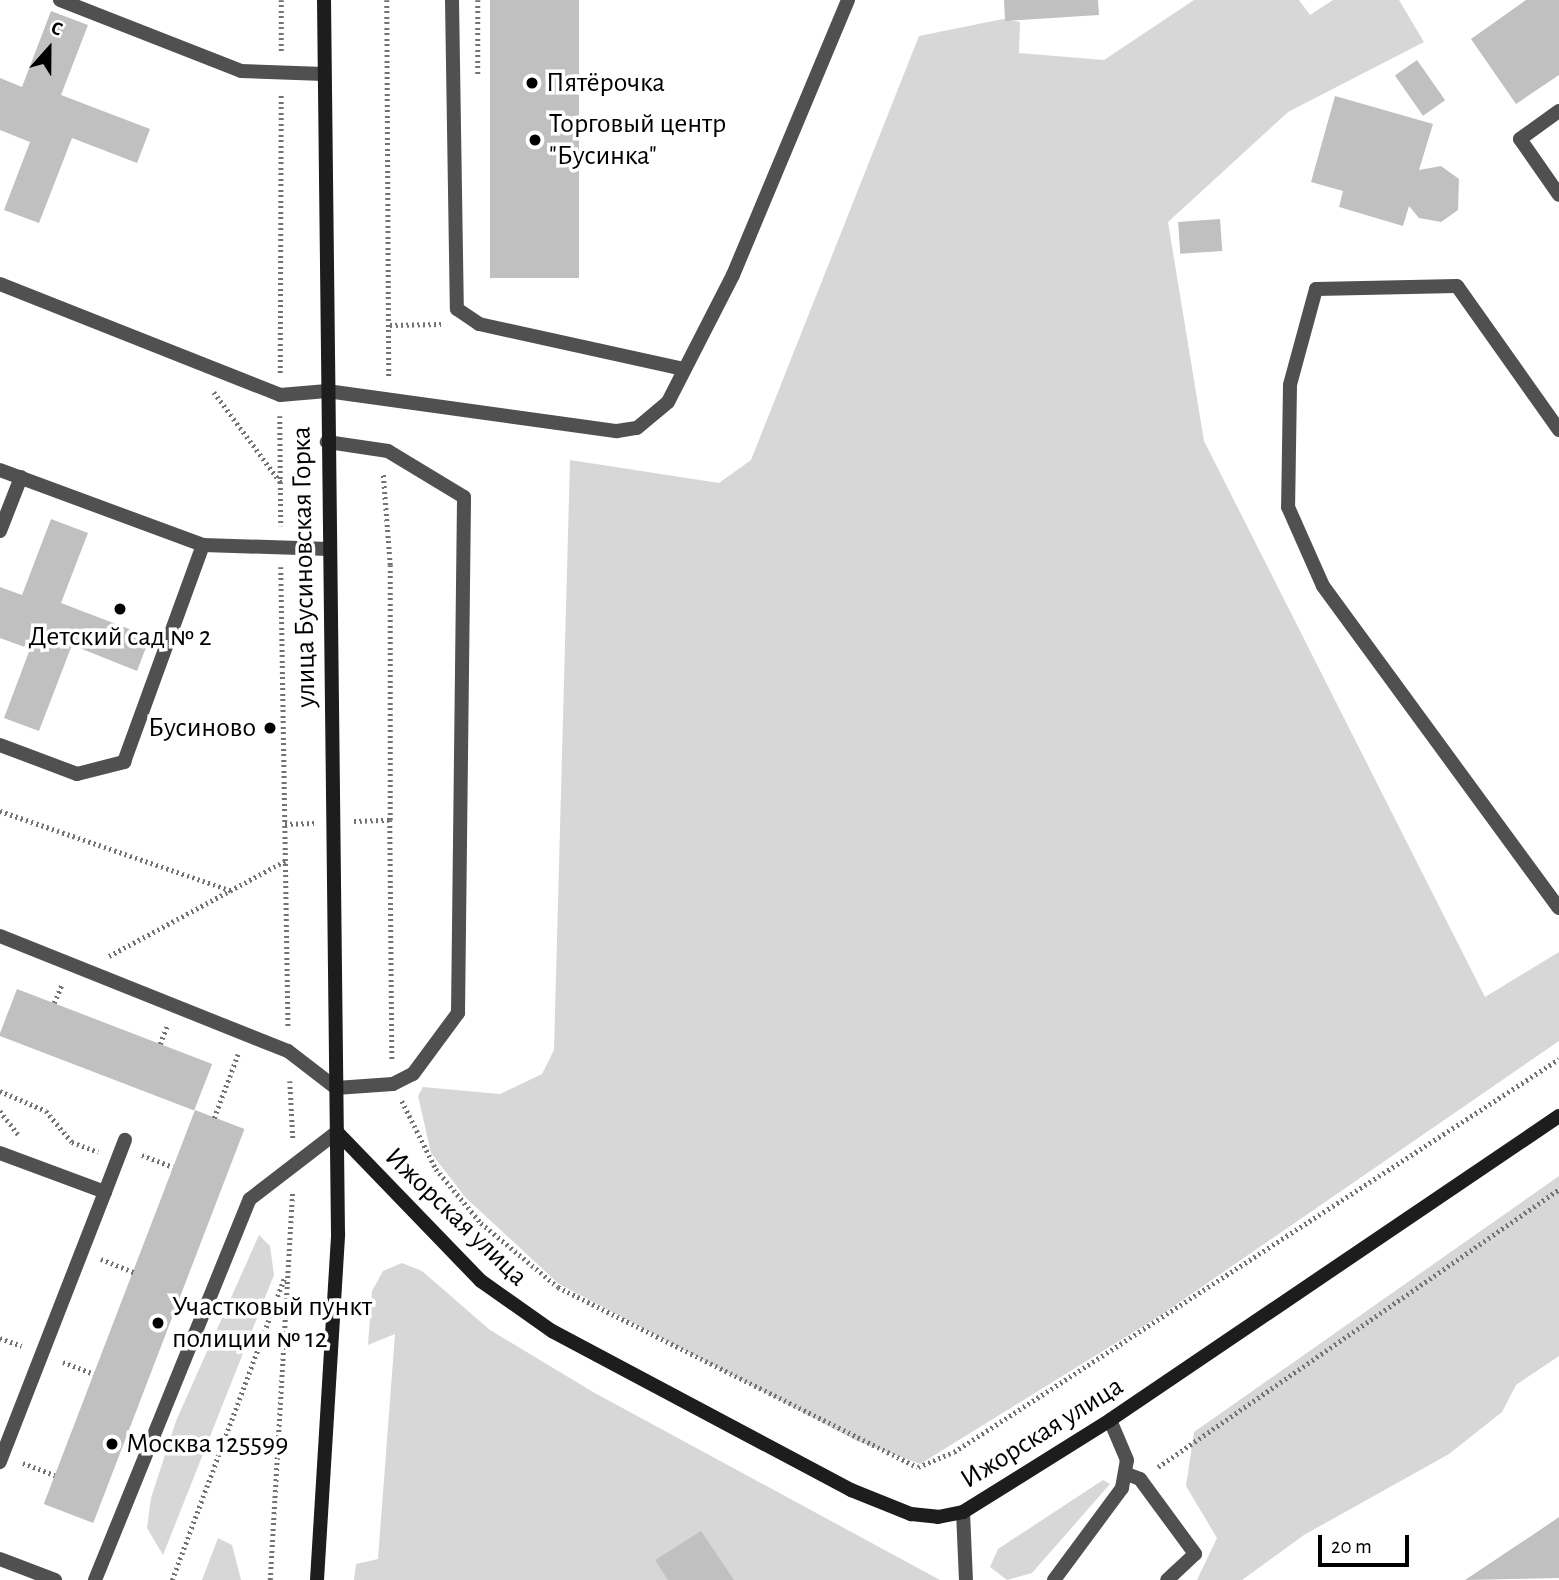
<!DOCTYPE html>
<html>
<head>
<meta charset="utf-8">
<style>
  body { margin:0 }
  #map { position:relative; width:1559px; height:1580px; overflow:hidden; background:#fff; font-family:"Alegreya Sans",sans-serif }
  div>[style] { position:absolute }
  .green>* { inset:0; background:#d7d7d7 }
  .building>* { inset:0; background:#c0c0c0; transform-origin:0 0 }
  .path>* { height:4.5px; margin-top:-2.25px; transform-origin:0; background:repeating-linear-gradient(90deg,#727272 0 2px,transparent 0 5.5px) }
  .lane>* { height:14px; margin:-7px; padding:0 7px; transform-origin:7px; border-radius:7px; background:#505050 }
  .secondary>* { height:14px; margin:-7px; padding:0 7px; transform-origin:7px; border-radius:7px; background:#1d1d1d }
  .dots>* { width:19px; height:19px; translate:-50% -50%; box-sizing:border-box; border:4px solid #fff; border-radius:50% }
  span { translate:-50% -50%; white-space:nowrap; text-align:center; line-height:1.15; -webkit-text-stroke:7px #fff; paint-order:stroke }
  .poi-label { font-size:28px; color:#000 }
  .left { translate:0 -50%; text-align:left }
  .right { translate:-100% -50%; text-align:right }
  .street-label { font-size:28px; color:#000 }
  .north { position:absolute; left:14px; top:14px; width:70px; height:70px; -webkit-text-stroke:5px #fff; paint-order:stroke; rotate:21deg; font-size:19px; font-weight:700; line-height:28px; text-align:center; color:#000 }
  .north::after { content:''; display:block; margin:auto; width:24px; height:32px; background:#000; clip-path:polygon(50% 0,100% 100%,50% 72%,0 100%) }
  .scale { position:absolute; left:1318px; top:1535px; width:91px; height:32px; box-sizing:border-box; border:4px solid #000; border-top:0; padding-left:9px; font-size:21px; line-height:24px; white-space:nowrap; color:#000; -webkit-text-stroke:5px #fff; paint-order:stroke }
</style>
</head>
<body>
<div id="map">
  <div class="green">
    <div style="clip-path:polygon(1194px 0,1299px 0,1310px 15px,1333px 0,1399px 0,1424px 42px,1288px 112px,1168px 222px,1204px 441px,1485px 997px,1559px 952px,1559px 1041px,1161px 1315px,920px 1464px,857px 1441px,559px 1284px,466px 1198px,431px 1153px,418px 1096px,423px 1087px,500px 1094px,542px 1074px,554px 1050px,570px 460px,719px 483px,751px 460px,919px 36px,1003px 19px,1020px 22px,1019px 53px,1104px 60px)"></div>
    <div style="clip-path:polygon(1559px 1176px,1559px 1356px,1516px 1385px,1502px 1412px,1449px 1454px,1304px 1535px,1242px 1580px,1197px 1580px,1217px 1538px,1186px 1486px,1194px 1432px)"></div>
    <div style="clip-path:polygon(259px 1235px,270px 1246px,274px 1275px,163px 1555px,147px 1528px,151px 1498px,176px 1421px)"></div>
    <div style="clip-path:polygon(402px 1263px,422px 1271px,490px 1330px,593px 1392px,940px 1580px,354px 1580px,356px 1564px,378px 1559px,395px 1334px,368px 1345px,372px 1291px,383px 1271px)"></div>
    <div style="clip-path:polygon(1103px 1480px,1110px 1484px,1032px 1573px,1007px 1580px,990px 1567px,998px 1549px)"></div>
    <div style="clip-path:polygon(218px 1538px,232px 1545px,241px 1580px,202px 1580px)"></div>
  </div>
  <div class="building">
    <div style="left:490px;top:0;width:89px;height:278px"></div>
    <div style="clip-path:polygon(1004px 0,1098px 0,1099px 15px,1005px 21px)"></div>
    <div style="clip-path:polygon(1526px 0,1559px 0,1559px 75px,1516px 104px,1471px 39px)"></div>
    <div style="clip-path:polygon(51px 11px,88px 25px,61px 95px,150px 129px,137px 163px,72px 138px,39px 223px,4px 210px,30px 142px,0 130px,0 78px,22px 87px)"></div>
    <div style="left:1417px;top:60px;width:49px;height:27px;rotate:55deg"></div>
    <div style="clip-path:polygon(1335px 96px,1433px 124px,1419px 170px,1441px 166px,1459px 179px,1458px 210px,1441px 222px,1419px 218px,1409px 206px,1403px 226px,1339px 207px,1343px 191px,1311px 182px)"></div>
    <div style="left:1220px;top:219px;width:32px;height:42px;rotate:86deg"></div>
    <div style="clip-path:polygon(51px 519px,88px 533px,61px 603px,150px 637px,137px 671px,72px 645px,39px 731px,4px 718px,30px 649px,0 638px,0 587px,22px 595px)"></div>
    <div style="left:17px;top:989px;width:209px;height:50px;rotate:21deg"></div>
    <div style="left:195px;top:1110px;width:53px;height:422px;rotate:21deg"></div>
    <div style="clip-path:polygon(1559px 1517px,1559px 1578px,1465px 1580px,1537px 1532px)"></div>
    <div style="clip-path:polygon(701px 1531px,734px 1580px,668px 1580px,655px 1560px)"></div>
  </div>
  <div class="path">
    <div style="left:387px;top:0;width:377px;rotate:89.7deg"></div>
    <div style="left:478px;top:0;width:76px;rotate:90deg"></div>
    <div style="left:281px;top:51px;width:51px;rotate:-90deg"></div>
    <div style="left:390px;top:325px;width:51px;rotate:-1.1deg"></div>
    <div style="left:280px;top:373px;width:279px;rotate:-89.8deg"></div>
    <div style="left:214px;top:392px;width:113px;rotate:53.6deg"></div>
    <div style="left:280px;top:416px;width:110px;rotate:89.5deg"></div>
    <div style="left:281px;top:567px;width:460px;rotate:89.1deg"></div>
    <div style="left:0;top:811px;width:245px;rotate:19deg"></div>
    <div style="left:390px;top:820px;width:240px;rotate:89.5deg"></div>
    <div style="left:354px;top:821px;width:36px;rotate:-2deg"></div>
    <div style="left:390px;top:820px;width:255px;rotate:-90deg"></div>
    <div style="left:390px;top:565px;width:92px;rotate:-94.4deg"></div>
    <div style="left:285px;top:824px;width:29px;rotate:-2deg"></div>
    <div style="left:109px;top:956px;width:200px;rotate:-28.4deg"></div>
    <div style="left:54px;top:1003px;width:21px;rotate:-67deg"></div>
    <div style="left:160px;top:1044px;width:19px;rotate:-69deg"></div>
    <div style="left:290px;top:1081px;width:58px;rotate:87deg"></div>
    <div style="left:0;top:1091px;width:50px;rotate:23.5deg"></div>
    <div style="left:46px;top:1111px;width:40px;rotate:50deg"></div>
    <div style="left:72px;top:1142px;width:28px;rotate:21deg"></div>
    <div style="left:402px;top:1101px;width:76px;rotate:63.4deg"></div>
    <div style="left:436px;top:1169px;width:70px;rotate:50.2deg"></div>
    <div style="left:481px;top:1223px;width:100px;rotate:39.7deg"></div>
    <div style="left:558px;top:1287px;width:402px;rotate:26.6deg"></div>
    <div style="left:918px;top:1467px;width:39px;rotate:-23deg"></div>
    <div style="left:954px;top:1452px;width:721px;rotate:-33.01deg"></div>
    <div style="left:0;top:1111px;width:31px;rotate:52deg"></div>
    <div style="left:214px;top:1118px;width:68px;rotate:-69.4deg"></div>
    <div style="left:142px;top:1155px;width:33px;rotate:21deg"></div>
    <div style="left:101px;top:1259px;width:35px;rotate:22deg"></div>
    <div style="left:0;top:1338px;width:23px;rotate:20deg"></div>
    <div style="left:63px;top:1362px;width:33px;rotate:21deg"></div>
    <div style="left:23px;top:1463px;width:34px;rotate:21deg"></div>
    <div style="left:1158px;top:1467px;width:488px;rotate:-34.7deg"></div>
    <div style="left:172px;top:1580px;width:324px;rotate:-69.6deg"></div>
    <div style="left:270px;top:1580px;width:388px;rotate:-86.7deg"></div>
  </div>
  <div class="lane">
    <div style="left:60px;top:0;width:194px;rotate:21.4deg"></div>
    <div style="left:241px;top:71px;width:83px;rotate:2.1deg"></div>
    <div style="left:452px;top:0;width:309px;rotate:89.1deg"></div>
    <div style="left:457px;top:309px;width:27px;rotate:34deg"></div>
    <div style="left:479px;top:324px;width:210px;rotate:12.4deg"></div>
    <div style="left:1559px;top:111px;width:48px;rotate:144.3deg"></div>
    <div style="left:1520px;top:139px;width:68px;rotate:55.1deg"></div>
    <div style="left:0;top:284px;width:301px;rotate:21.6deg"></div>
    <div style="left:280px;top:395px;width:47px;rotate:-4.9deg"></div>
    <div style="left:327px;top:391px;width:293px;rotate:7.9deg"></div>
    <div style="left:617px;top:431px;width:20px;rotate:-9deg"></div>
    <div style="left:637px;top:428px;width:40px;rotate:-40deg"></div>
    <div style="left:668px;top:402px;width:143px;rotate:-62.9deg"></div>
    <div style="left:733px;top:275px;width:298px;rotate:-67.3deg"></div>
    <div style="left:1559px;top:430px;width:176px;rotate:-125.3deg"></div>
    <div style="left:1457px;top:286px;width:141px;rotate:178.8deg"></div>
    <div style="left:1316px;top:289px;width:99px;rotate:105.2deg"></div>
    <div style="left:1290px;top:385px;width:122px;rotate:90.9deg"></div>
    <div style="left:1288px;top:507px;width:86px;rotate:66.1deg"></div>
    <div style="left:1323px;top:586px;width:399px;rotate:53.8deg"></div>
    <div style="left:0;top:470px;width:216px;rotate:20.3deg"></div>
    <div style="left:203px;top:545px;width:126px;rotate:1.8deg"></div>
    <div style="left:0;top:531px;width:58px;rotate:-68.7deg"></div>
    <div style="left:0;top:745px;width:82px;rotate:20.6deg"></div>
    <div style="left:77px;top:774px;width:49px;rotate:-14.3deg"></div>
    <div style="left:124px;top:762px;width:231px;rotate:-70deg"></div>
    <div style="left:0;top:936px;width:310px;rotate:21.8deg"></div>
    <div style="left:288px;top:1051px;width:61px;rotate:37.6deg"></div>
    <div style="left:336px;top:1088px;width:57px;rotate:-4deg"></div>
    <div style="left:393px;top:1084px;width:22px;rotate:-27deg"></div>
    <div style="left:413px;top:1074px;width:76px;rotate:-53.6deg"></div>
    <div style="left:458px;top:1013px;width:516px;rotate:-89.33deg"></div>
    <div style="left:464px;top:497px;width:89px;rotate:-148.8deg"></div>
    <div style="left:388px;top:451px;width:62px;rotate:-171.6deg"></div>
    <div style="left:0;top:1153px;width:112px;rotate:20.4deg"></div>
    <div style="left:105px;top:1192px;width:290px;rotate:111.3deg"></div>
    <div style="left:105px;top:1192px;width:56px;rotate:-69deg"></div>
    <div style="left:1127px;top:1474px;width:14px;rotate:21deg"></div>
    <div style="left:1140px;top:1479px;width:93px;rotate:53.7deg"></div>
    <div style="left:1195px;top:1554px;width:38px;rotate:137deg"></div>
    <div style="left:963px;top:1512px;width:68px;rotate:87.5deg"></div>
    <div style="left:0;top:1559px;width:59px;rotate:20.9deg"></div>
    <div style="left:95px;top:1580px;width:411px;rotate:-67.9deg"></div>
    <div style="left:250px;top:1199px;width:110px;rotate:-37.6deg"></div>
    <div style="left:1054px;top:1580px;width:114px;rotate:-53.5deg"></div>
    <div style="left:1122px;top:1488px;width:28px;rotate:-80deg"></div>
    <div style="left:1127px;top:1460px;width:43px;rotate:-113deg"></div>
  </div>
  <div class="secondary">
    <div style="left:337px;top:1132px;width:207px;rotate:46deg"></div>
    <div style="left:481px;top:1281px;width:87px;rotate:35.2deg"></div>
    <div style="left:552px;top:1331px;width:339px;rotate:28deg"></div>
    <div style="left:851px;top:1490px;width:65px;rotate:21.8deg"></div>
    <div style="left:911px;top:1514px;width:27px;rotate:6deg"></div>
    <div style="left:938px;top:1517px;width:25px;rotate:-11deg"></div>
    <div style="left:963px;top:1512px;width:173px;rotate:-32deg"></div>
    <div style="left:1110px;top:1420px;width:542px;rotate:-34.1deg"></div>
    <div style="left:317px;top:1580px;width:347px;rotate:-86.5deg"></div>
    <div style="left:338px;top:1234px;width:1234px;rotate:-90.65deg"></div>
  </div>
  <div class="dots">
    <div style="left:532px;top:83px;background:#000"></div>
    <div style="left:535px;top:140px;background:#000"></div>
    <div style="left:120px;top:609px;background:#000"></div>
    <div style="left:270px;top:728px;background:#000"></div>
    <div style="left:158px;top:1323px;background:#000"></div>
    <div style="left:112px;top:1444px;background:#000"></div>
  </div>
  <div class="poi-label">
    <span class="left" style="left:546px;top:83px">Пятёрочка</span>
    <span class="left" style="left:549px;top:140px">Торговый центр<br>"Бусинка"</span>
    <span style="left:120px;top:637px">Детский сад № 2</span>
    <span class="right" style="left:256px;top:728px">Бусиново</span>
    <span class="left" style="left:172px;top:1323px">Участковый пункт<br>полиции № 12</span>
    <span class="left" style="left:126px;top:1444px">Москва 125599</span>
  </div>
  <div class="street-label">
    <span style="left:304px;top:567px;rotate:-91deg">улица Бусиновская Горка</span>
    <span style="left:456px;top:1217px;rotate:44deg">Ижорская улица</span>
    <span style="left:1042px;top:1433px;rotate:-32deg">Ижорская улица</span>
  </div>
  <div class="north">С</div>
  <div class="scale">20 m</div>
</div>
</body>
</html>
